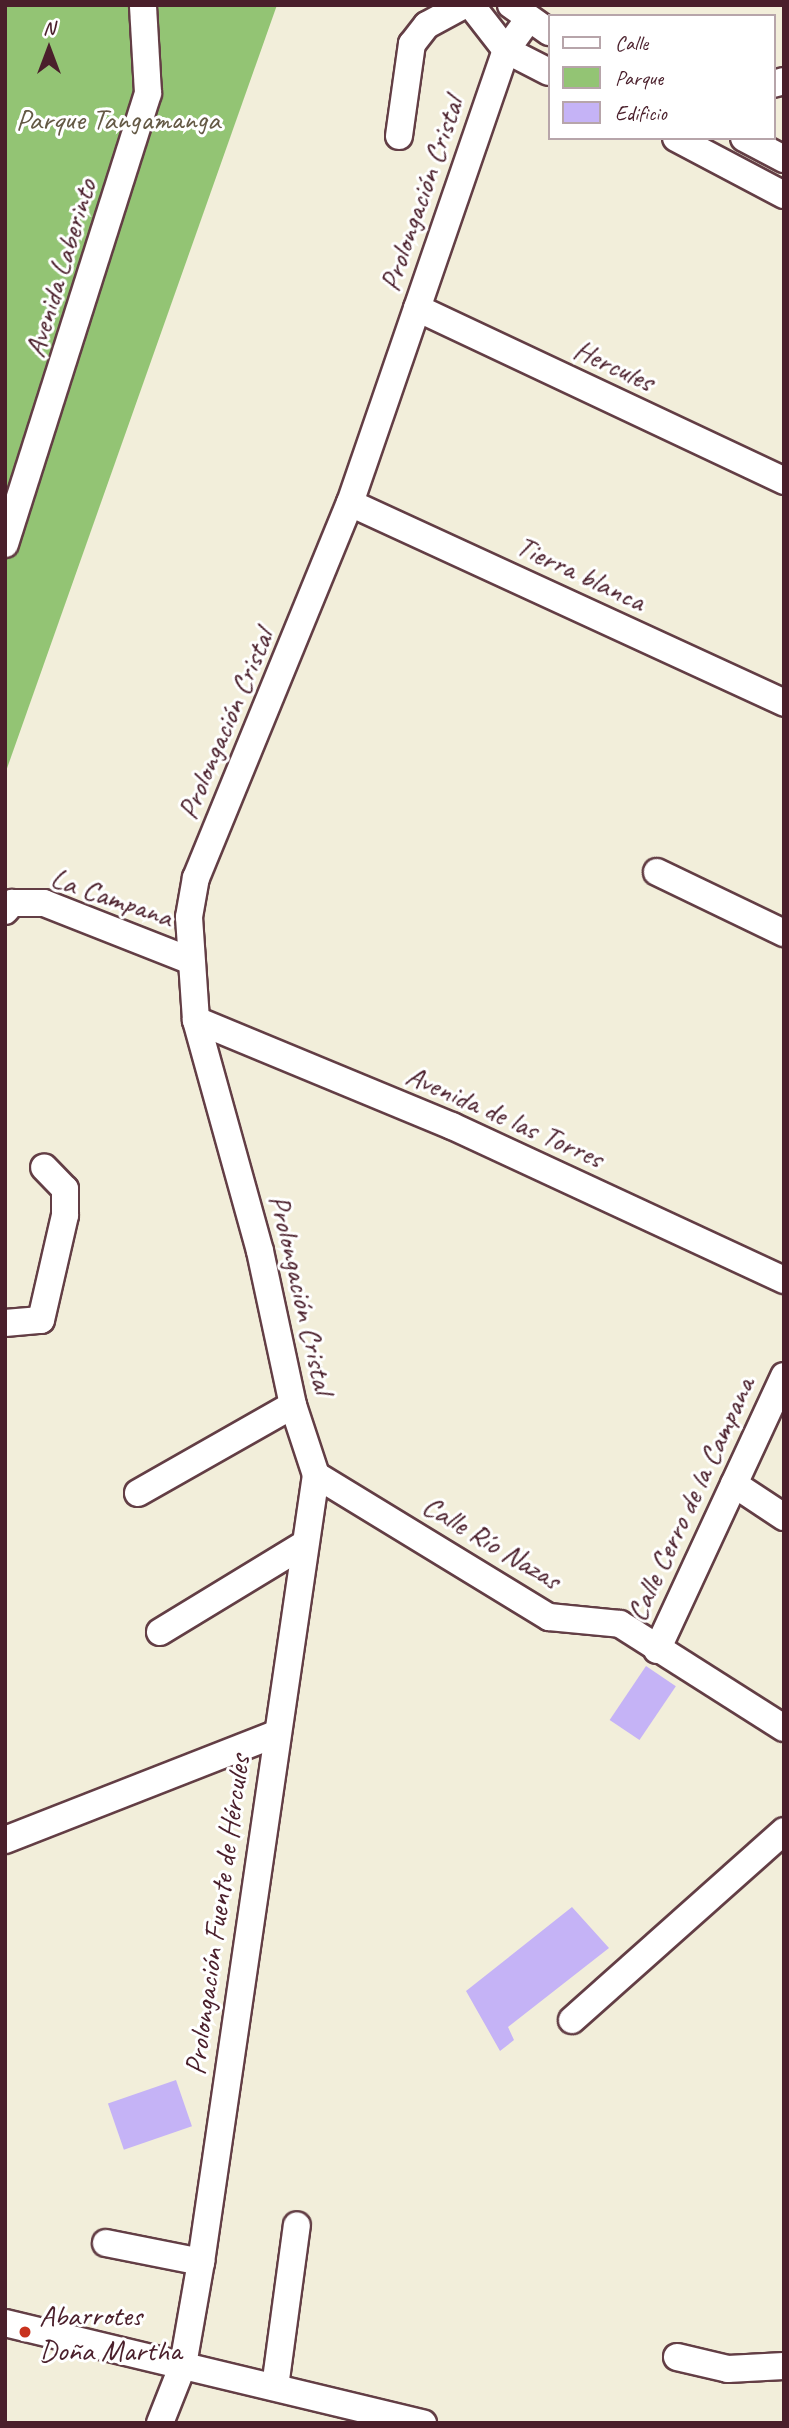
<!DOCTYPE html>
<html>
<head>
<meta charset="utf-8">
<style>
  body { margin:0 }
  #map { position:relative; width:789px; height:2428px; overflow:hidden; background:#f2eeda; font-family:Caveat,sans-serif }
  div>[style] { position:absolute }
  .green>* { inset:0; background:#93c474 }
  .building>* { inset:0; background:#c5b3f6; transform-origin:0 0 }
  .roads { filter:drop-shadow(2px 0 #633e45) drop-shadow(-2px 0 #633e45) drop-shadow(0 2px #633e45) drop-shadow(0 -2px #633e45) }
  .minor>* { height:26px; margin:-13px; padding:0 13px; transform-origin:13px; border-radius:13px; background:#fff }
  .dots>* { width:19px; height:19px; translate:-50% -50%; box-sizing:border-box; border:4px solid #fff; border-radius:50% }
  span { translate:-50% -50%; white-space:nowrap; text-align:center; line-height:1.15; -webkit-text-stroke:6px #fff; paint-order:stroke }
  .park-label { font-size:30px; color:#645945 }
  .street-label { font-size:30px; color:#4a1f2b }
  .poi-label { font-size:30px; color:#4a1f2b }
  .left { translate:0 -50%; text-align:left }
  .frame { position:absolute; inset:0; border:7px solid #4a1f2b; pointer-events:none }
  .legend { position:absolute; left:548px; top:14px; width:228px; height:126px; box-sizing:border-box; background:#fff; border:2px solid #b7a5aa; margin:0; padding:9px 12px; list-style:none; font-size:21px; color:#4a1f2b }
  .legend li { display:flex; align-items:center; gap:14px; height:35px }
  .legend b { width:35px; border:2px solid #b7a5aa }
  .north { position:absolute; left:14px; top:14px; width:70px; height:70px; -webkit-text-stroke:5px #fff; paint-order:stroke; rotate:0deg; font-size:19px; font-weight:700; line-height:28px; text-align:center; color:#4a1f2b }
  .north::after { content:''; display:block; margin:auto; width:24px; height:32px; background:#4a1f2b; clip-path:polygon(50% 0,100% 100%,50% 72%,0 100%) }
</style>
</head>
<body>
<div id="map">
  <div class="green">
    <div style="clip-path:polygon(5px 5px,277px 5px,5px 774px)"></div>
  </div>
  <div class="building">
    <div style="left:646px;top:1666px;width:36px;height:65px;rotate:34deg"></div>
    <div style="clip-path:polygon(572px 1907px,609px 1948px,508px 2027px,514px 2040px,500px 2051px,466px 1991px)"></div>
    <div style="left:176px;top:2080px;width:49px;height:72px;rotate:71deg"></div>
  </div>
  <div class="roads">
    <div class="minor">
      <div style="left:471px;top:5px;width:57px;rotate:52.1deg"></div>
      <div style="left:506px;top:50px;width:48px;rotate:27.1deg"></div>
      <div style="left:511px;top:5px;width:47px;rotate:35.4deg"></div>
      <div style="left:773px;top:84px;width:11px;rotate:-15deg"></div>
      <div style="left:399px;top:136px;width:93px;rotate:-82deg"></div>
      <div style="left:412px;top:44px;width:24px;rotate:-52deg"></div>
      <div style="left:427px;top:25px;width:42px;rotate:-28.4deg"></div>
      <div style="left:676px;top:138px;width:122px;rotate:27.8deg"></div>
      <div style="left:744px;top:138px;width:45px;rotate:27.7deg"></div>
      <div style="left:417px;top:308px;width:406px;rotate:25.2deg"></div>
      <div style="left:350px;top:503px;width:478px;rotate:24.7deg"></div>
      <div style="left:5px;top:544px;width:473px;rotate:-72.4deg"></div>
      <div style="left:148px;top:93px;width:88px;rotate:-93.3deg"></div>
      <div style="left:657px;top:872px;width:141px;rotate:25.7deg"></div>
      <div style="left:5px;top:911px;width:11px;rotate:-49deg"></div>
      <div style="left:12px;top:903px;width:32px"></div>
      <div style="left:44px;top:903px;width:156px;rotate:21.5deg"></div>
      <div style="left:196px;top:1020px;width:277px;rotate:22.5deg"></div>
      <div style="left:452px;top:1126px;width:366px;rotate:24.9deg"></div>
      <div style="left:5px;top:1323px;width:36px;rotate:-5deg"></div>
      <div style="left:41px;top:1320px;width:108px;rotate:-77.1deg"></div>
      <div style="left:65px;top:1215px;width:26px;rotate:-90deg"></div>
      <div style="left:65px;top:1189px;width:30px;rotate:-134deg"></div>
      <div style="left:316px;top:1475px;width:273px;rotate:31.4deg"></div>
      <div style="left:549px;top:1617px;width:71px;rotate:5.6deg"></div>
      <div style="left:620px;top:1624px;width:194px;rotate:32.4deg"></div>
      <div style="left:734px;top:1484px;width:60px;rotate:33.4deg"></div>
      <div style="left:138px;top:1493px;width:178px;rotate:-29.6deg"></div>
      <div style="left:160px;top:1632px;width:170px;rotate:-31.3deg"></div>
      <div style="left:657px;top:1650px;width:302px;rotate:-65.1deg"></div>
      <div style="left:5px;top:1840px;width:291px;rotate:-21.4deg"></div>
      <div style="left:572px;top:2020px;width:284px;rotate:-41.7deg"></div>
      <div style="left:106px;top:2243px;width:97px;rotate:11.3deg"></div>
      <div style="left:5px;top:2323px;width:430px;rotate:13.5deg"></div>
      <div style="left:677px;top:2357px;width:52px;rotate:13.2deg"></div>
      <div style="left:728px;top:2369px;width:56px;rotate:-3.1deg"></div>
      <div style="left:275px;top:2387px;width:163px;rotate:-82.3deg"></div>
      <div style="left:160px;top:2423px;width:62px;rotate:-68.4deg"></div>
      <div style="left:183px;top:2365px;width:105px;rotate:-80.1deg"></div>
      <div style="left:201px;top:2262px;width:795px;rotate:-81.69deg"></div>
      <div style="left:316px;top:1475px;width:74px;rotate:-108.2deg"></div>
      <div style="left:293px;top:1405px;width:157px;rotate:-102.1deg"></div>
      <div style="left:260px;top:1251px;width:240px;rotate:-105.5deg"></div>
      <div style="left:196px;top:1020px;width:103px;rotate:-93.9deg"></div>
      <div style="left:189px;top:917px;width:40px;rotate:-80deg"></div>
      <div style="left:196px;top:878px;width:405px;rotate:-67.7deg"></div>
      <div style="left:350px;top:503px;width:479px;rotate:-71deg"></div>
      <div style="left:506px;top:50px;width:37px;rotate:-54deg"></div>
    </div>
  </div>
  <div class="dots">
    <div style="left:25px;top:2332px;background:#c8321e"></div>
  </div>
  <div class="park-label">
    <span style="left:118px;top:119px">Parque Tangamanga</span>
  </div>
  <div class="street-label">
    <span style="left:421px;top:194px;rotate:-71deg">Prolongación Cristal</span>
    <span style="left:60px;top:268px;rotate:-73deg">Avenida Laberinto</span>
    <span style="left:614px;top:365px;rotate:25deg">Hercules</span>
    <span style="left:581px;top:573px;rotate:25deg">Tierra blanca</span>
    <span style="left:225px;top:724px;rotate:-67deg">Prolongación Cristal</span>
    <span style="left:112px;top:897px;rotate:19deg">La Campana</span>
    <span style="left:505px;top:1116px;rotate:24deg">Avenida de las Torres</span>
    <span style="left:302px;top:1294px;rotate:77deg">Prolongación Cristal</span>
    <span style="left:690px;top:1499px;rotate:-65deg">Calle Cerro de la Campana</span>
    <span style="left:492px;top:1542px;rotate:31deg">Calle Río Nazas</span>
    <span style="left:217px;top:1915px;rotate:-82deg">Prolongación Fuente de Hércules</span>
  </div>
  <div class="poi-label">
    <span class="left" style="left:39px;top:2332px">Abarrotes<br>Doña Martha</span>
  </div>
  <div class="frame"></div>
  <ul class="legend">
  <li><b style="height:9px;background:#fff"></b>Calle</li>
  <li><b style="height:19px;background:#93c474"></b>Parque</li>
  <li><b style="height:19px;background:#c5b3f6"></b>Edificio</li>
  </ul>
  <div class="north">N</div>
</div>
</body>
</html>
